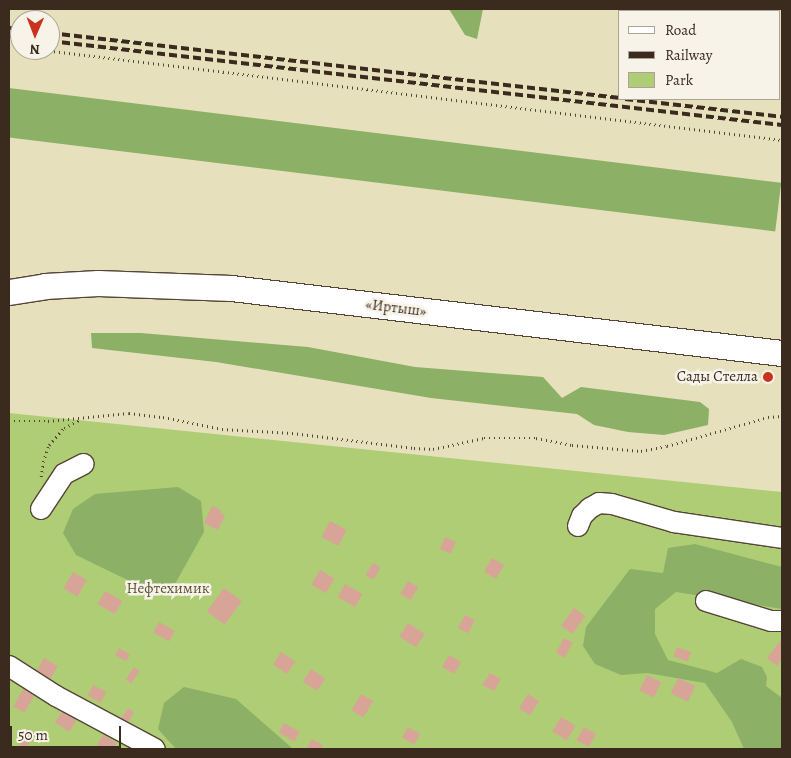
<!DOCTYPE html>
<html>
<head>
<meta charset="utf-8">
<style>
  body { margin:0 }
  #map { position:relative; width:791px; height:758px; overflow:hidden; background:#e7e0bc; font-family:Alegreya,serif }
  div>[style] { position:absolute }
  .green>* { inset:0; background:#afcd74 }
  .forest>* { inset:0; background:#8bb066; transform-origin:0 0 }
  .building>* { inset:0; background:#d8a497; transform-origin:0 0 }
  .path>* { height:2.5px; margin-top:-1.25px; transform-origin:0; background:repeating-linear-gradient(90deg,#554536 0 1px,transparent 0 5px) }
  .roads { filter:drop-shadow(1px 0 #554536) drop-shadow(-1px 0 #554536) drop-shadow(0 1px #554536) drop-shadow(0 -1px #554536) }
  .minor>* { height:20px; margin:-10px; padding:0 10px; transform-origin:10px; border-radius:10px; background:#fff }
  .major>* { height:25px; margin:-12.5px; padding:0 12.5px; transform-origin:12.5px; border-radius:12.5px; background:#fff }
  .rail>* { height:4px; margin-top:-2px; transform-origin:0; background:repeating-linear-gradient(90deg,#3b2a1e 0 8px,transparent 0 12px) }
  .dots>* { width:14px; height:14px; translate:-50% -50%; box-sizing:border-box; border:2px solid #f7f3e8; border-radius:50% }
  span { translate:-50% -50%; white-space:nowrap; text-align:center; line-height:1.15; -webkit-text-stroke:5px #f7f3e8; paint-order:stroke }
  .street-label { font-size:15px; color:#3b2a1e }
  .poi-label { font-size:15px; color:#3b2a1e }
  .right { translate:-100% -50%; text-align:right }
  .park-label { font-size:15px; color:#585334 }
  .frame { position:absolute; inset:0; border:10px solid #3b2a1e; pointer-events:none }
  .legend { position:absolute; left:618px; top:10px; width:162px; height:90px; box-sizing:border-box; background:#f7f3e8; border:1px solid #aca397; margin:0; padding:6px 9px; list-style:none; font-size:15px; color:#3b2a1e }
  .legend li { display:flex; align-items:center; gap:10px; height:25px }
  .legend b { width:25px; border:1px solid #aca397 }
  .north { position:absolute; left:10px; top:10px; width:50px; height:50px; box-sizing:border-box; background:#f7f3e8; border:1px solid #aca397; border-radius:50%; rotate:181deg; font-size:14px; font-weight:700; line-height:20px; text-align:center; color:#3b2a1e }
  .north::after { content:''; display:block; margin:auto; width:18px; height:22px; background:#c8321e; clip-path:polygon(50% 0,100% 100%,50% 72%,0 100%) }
  .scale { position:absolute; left:10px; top:726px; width:111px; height:22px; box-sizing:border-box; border:2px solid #3b2a1e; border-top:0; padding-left:6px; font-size:15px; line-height:18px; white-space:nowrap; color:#3b2a1e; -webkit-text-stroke:4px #f7f3e8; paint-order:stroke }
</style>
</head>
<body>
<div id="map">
  <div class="green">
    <div style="clip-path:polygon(9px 413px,782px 492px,782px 749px,9px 749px)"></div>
  </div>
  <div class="forest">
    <div style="clip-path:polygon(449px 9px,483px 9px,477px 39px,465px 35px)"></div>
    <div style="left:9px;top:88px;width:778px;height:49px;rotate:7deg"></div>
    <div style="clip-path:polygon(91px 333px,141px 333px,308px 347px,415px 367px,543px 377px,562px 398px,581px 387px,700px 402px,709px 409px,708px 425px,664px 435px,628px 432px,594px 425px,577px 414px,431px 398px,216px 362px,92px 348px)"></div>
    <div style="clip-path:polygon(178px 487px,201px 501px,204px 532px,171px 591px,146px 589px,76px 555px,63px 533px,73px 509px,95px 494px)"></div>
    <div style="clip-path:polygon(695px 544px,782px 567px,782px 609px,676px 592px,655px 609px,655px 634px,668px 660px,717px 673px,741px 659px,762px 667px,767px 677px,766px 686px,782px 698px,782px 749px,744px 749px,732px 722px,705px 683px,647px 673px,621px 675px,595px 664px,583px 646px,586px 627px,630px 569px,663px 573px,668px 548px)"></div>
    <div style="clip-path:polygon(184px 687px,236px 699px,293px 749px,176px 749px,158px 729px,164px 703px)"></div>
  </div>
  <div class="building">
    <div style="clip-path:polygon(212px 506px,221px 510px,220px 513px,225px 515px,218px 530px,204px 523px)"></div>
    <div style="left:330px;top:521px;width:19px;height:18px;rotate:28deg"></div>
    <div style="left:445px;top:537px;width:12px;height:13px;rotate:24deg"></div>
    <div style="left:492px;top:558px;width:14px;height:16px;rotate:30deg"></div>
    <div style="left:373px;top:563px;width:9px;height:14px;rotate:32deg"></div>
    <div style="left:320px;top:570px;width:17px;height:17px;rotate:31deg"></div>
    <div style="left:73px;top:572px;width:16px;height:19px;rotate:30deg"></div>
    <div style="left:408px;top:581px;width:12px;height:15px;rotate:31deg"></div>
    <div style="left:345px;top:584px;width:20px;height:15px;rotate:30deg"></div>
    <div style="left:224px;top:588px;width:22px;height:29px;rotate:36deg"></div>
    <div style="left:105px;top:591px;width:20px;height:15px;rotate:30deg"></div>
    <div style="left:574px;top:608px;width:14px;height:22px;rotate:36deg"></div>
    <div style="left:465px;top:615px;width:11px;height:15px;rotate:27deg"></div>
    <div style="left:159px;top:622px;width:18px;height:12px;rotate:29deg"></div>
    <div style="left:408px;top:623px;width:20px;height:16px;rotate:33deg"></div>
    <div style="left:564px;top:638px;width:10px;height:17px;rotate:29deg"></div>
    <div style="clip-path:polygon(780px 641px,782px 643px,782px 659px,777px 666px,767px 658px)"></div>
    <div style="left:677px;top:647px;width:15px;height:10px;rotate:20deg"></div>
    <div style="clip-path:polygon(119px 648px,130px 655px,126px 661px,115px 655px)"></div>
    <div style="left:281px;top:652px;width:17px;height:15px;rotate:33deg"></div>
    <div style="left:449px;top:655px;width:14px;height:14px;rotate:30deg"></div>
    <div style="left:44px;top:658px;width:16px;height:15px;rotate:30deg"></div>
    <div style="left:134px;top:667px;width:7px;height:15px;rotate:34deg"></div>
    <div style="left:311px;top:669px;width:17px;height:15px;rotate:33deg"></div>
    <div style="clip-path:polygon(490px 673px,501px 679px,494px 691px,482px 685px)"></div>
    <div style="left:647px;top:675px;width:16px;height:17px;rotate:27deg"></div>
    <div style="left:678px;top:678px;width:19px;height:17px;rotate:25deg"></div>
    <div style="left:93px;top:685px;width:15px;height:12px;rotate:28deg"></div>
    <div style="left:23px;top:689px;width:13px;height:20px;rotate:29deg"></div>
    <div style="left:361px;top:694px;width:14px;height:19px;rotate:30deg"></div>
    <div style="left:528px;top:694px;width:13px;height:17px;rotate:32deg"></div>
    <div style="clip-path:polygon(128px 708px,134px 712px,128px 723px,121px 719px)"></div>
    <div style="left:63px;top:710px;width:17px;height:15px;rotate:33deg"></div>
    <div style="left:561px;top:717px;width:17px;height:17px;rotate:31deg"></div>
    <div style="left:284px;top:723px;width:18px;height:11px;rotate:29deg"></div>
    <div style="left:408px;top:727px;width:14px;height:12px;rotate:30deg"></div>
    <div style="left:584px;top:727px;width:14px;height:15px;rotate:30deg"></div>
    <div style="clip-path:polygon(26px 729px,35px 733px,26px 748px,18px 744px)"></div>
    <div style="clip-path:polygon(103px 735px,117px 743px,113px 749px,95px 749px)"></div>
    <div style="clip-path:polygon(312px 739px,323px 745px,321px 749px,306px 749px)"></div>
  </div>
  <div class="path">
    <div style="left:9px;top:46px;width:11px;rotate:5deg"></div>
    <div style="left:44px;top:50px;width:743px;rotate:6.95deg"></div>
    <div style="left:9px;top:421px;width:39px"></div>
    <div style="left:48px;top:421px;width:81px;rotate:-5.6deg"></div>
    <div style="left:129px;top:413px;width:34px;rotate:7deg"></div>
    <div style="left:163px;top:417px;width:60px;rotate:11.5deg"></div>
    <div style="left:222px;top:429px;width:70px;rotate:3.3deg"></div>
    <div style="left:292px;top:433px;width:123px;rotate:7deg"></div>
    <div style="left:414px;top:448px;width:19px;rotate:3deg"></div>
    <div style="left:433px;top:449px;width:52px;rotate:-12.2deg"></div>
    <div style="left:484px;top:438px;width:52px"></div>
    <div style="left:536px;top:438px;width:37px;rotate:11deg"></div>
    <div style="left:572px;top:445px;width:69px;rotate:5deg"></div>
    <div style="left:641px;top:451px;width:26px;rotate:-11deg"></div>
    <div style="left:667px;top:446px;width:105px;rotate:-16deg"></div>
    <div style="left:768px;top:417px;width:14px;rotate:-4deg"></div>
    <div style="left:41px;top:477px;width:15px;rotate:-82deg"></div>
    <div style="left:43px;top:462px;width:18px;rotate:-71deg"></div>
    <div style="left:49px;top:445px;width:23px;rotate:-49deg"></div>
    <div style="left:64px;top:428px;width:19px;rotate:-28deg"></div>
  </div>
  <div class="roads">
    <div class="minor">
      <div style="left:41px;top:509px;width:42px;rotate:-56.7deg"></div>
      <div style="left:64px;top:474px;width:22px;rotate:-27deg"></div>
      <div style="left:578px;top:526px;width:11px;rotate:-68deg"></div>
      <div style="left:582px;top:516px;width:11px;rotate:-45deg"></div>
      <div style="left:590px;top:508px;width:10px;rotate:-29deg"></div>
      <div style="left:599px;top:503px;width:13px;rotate:4deg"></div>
      <div style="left:612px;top:504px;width:65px;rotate:16.2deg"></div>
      <div style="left:674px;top:522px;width:109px;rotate:8.4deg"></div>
      <div style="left:706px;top:601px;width:68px;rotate:17.1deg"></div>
      <div style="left:771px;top:621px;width:11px"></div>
      <div style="left:9px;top:666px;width:56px;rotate:32.6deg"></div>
      <div style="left:56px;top:696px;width:112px;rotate:28.2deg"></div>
    </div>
    <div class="major">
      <div style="left:9px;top:292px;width:36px;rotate:-9deg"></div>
      <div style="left:45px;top:286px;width:53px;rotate:-3.2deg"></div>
      <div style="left:98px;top:283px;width:133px;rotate:2.2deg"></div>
      <div style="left:231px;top:288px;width:555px;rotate:6.73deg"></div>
    </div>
  </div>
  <div class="rail">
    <div style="left:9px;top:28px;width:11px;rotate:5deg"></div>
    <div style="left:50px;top:33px;width:574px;rotate:6.51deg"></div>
    <div style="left:9px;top:36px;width:11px;rotate:10deg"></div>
    <div style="left:50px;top:41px;width:737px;rotate:6.55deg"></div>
    <div style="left:625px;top:99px;width:158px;rotate:6.5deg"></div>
  </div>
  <div class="dots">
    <div style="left:768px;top:377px;background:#c8321e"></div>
  </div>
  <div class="street-label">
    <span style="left:396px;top:308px;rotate:7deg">«Иртыш»</span>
  </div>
  <div class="poi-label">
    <span class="right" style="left:758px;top:377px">Сады Стелла</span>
  </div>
  <div class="park-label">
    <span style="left:168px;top:589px">Нефтехимик</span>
  </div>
  <div class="frame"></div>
  <ul class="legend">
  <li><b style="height:6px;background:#fff"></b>Road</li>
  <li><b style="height:6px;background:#3b2a1e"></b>Railway</li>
  <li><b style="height:14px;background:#afcd74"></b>Park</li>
  </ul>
  <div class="north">N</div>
  <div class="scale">50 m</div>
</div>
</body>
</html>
